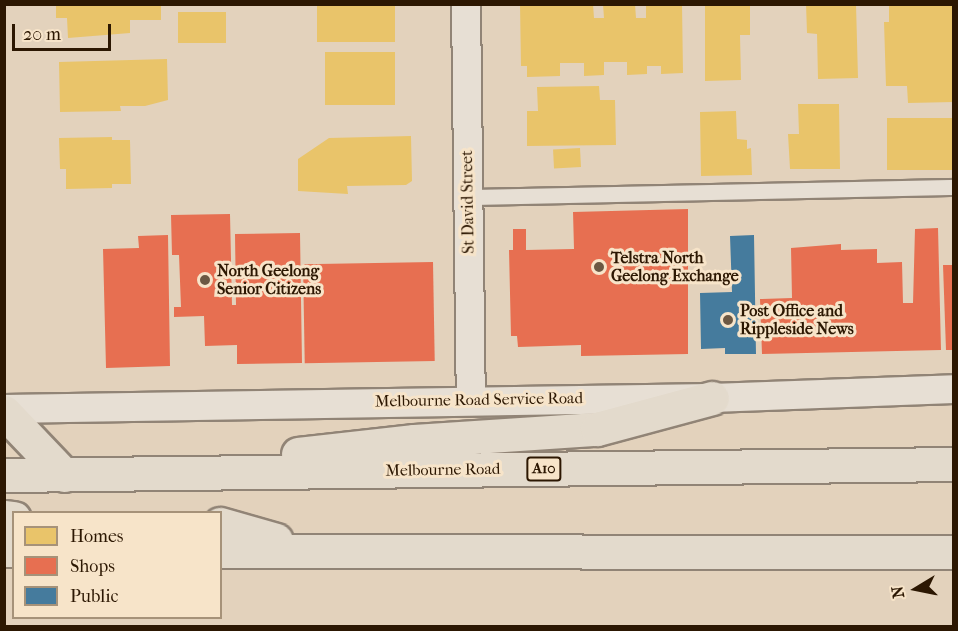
<!DOCTYPE html>
<html>
<head>
<meta charset="utf-8">
<style>
  body { margin:0 }
  #map { position:relative; width:958px; height:631px; overflow:hidden; background:#e3d2bc; font-family:"IM FELL French Canon",serif }
  div>[style] { position:absolute }
  .homes>* { inset:0; background:#e9c46a; transform-origin:0 0 }
  .shops>* { inset:0; background:#e76f51; transform-origin:0 0 }
  .public>* { inset:0; background:#457b9d }
  .roads { filter:drop-shadow(2px 0 #918476) drop-shadow(-2px 0 #918476) drop-shadow(0 2px #918476) drop-shadow(0 -2px #918476) }
  .service>* { height:15px; margin:-7.5px; padding:0 7.5px; transform-origin:7.5px; border-radius:7.5px; background:#e7dfd4 }
  .minor>* { height:28px; margin:-14px; padding:0 14px; transform-origin:14px; border-radius:14px; background:#e7dfd4 }
  .trunk>* { height:33px; margin:-16.5px; padding:0 16.5px; transform-origin:16.5px; border-radius:16.5px; background:#e3dacc }
  .dots>* { width:16px; height:16px; translate:-50% -50%; box-sizing:border-box; border:3px solid #f7e4c9; border-radius:50% }
  span { translate:-50% -50%; white-space:nowrap; text-align:center; line-height:1.15; -webkit-text-stroke:6px #f7e4c9; paint-order:stroke }
  .shield-label span { padding:2px 4px; background:#f7e4c9; border:2px solid; border-radius:4px; -webkit-text-stroke-width:0 }
  .shield-label { font-size:15px; color:#2c1702; font-weight:700 }
  .street-label { font-size:16px; color:#2c1702 }
  .poi-label { font-size:16px; color:#2c1702; font-weight:700 }
  .left { translate:0 -50%; text-align:left }
  .frame { position:absolute; inset:0; border:6px solid #2c1702; pointer-events:none }
  .legend { position:absolute; left:12px; top:511px; width:210px; height:108px; box-sizing:border-box; background:#f7e4c9; border:2px solid #a69279; margin:0; padding:8px 10px; list-style:none; font-size:18px; color:#2c1702 }
  .legend li { display:flex; align-items:center; gap:12px; height:30px }
  .legend b { width:30px; border:2px solid #a69279 }
  .north { position:absolute; left:886px; top:559px; width:60px; height:60px; -webkit-text-stroke:4px #f7e4c9; paint-order:stroke; rotate:260deg; font-size:16px; font-weight:700; line-height:24px; text-align:center; color:#2c1702 }
  .north::after { content:''; display:block; margin:auto; width:21px; height:27px; background:#2c1702; clip-path:polygon(50% 0,100% 100%,50% 72%,0 100%) }
  .scale { position:absolute; left:12px; top:24px; width:99px; height:27px; box-sizing:border-box; border:3px solid #2c1702; border-top:0; padding-left:8px; font-size:18px; line-height:21px; white-space:nowrap; color:#2c1702; -webkit-text-stroke:4px #f7e4c9; paint-order:stroke }
</style>
</head>
<body>
<div id="map">
  <div class="homes">
    <div style="clip-path:polygon(56px 4px,161px 4px,161px 20px,130px 20px,130px 33px,68px 38px,67px 18px,56px 18px)"></div>
    <div style="left:317px;top:4px;width:78px;height:38px"></div>
    <div style="clip-path:polygon(520px 4px,593px 4px,594px 18px,604px 18px,603px 4px,635px 4px,636px 18px,646px 18px,646px 4px,682px 4px,683px 73px,661px 74px,661px 66px,647px 66px,647px 74px,627px 75px,627px 62px,604px 62px,604px 75px,584px 76px,584px 63px,560px 63px,560px 76px,527px 77px,527px 66px,521px 66px)"></div>
    <div style="clip-path:polygon(806px 4px,856px 4px,858px 78px,818px 79px,817px 34px,807px 33px)"></div>
    <div style="clip-path:polygon(889px 4px,954px 4px,954px 102px,908px 103px,907px 86px,886px 86px,884px 22px,889px 22px)"></div>
    <div style="clip-path:polygon(705px 5px,750px 5px,750px 35px,740px 35px,741px 80px,705px 81px)"></div>
    <div style="left:178px;top:12px;width:48px;height:31px"></div>
    <div style="left:325px;top:52px;width:70px;height:53px"></div>
    <div style="clip-path:polygon(167px 59px,168px 100px,145px 106px,120px 106px,121px 111px,60px 112px,59px 62px)"></div>
    <div style="clip-path:polygon(599px 86px,600px 100px,615px 100px,616px 145px,527px 146px,527px 111px,538px 111px,537px 87px)"></div>
    <div style="clip-path:polygon(798px 104px,839px 104px,840px 169px,790px 169px,788px 134px,799px 134px)"></div>
    <div style="clip-path:polygon(736px 111px,737px 139px,747px 140px,747px 149px,751px 148px,752px 175px,701px 176px,700px 112px)"></div>
    <div style="left:954px;top:118px;width:52px;height:67px;rotate:90deg"></div>
    <div style="clip-path:polygon(411px 136px,412px 181px,406px 185px,347px 186px,348px 194px,298px 191px,298px 159px,329px 138px)"></div>
    <div style="clip-path:polygon(112px 137px,112px 140px,130px 140px,131px 184px,112px 184px,112px 188px,66px 189px,66px 169px,60px 169px,59px 138px)"></div>
    <div style="left:580px;top:148px;width:19px;height:27px;rotate:87deg"></div>
  </div>
  <div class="shops">
    <div style="clip-path:polygon(688px 209px,688px 354px,581px 356px,581px 345px,518px 347px,517px 336px,511px 336px,509px 250px,513px 250px,513px 229px,526px 229px,526px 250px,574px 249px,573px 212px)"></div>
    <div style="clip-path:polygon(230px 214px,232px 305px,236px 305px,235px 234px,300px 233px,302px 363px,237px 364px,237px 345px,205px 346px,204px 316px,174px 317px,174px 307px,181px 307px,179px 255px,172px 255px,171px 215px)"></div>
    <div style="clip-path:polygon(938px 228px,941px 350px,762px 354px,760px 299px,792px 298px,791px 248px,841px 244px,841px 250px,877px 249px,877px 263px,902px 262px,903px 303px,913px 303px,915px 229px)"></div>
    <div style="clip-path:polygon(168px 235px,170px 366px,106px 368px,103px 249px,139px 248px,138px 236px)"></div>
    <div style="left:433px;top:262px;width:99px;height:130px;rotate:89deg"></div>
    <div style="clip-path:polygon(943px 265px,954px 265px,954px 350px,946px 350px)"></div>
  </div>
  <div class="public">
    <div style="clip-path:polygon(754px 235px,756px 354px,725px 354px,725px 348px,701px 349px,700px 293px,732px 292px,730px 236px)"></div>
  </div>
  <div class="roads">
    <div class="service">
      <div style="left:468px;top:197px;width:486px;rotate:-1.2deg"></div>
    </div>
    <div class="minor">
      <div style="left:466px;top:4px;width:395px;rotate:89.3deg"></div>
      <div style="left:4px;top:409px;width:708px;rotate:-0.89deg"></div>
      <div style="left:712px;top:398px;width:242px;rotate:-2.1deg"></div>
    </div>
    <div class="trunk">
      <div style="left:4px;top:412px;width:87px;rotate:46.4deg"></div>
      <div style="left:298px;top:454px;width:117px;rotate:-6.4deg"></div>
      <div style="left:414px;top:441px;width:183px;rotate:-3.8deg"></div>
      <div style="left:597px;top:429px;width:119px;rotate:-15.1deg"></div>
      <div style="left:4px;top:475px;width:950px;rotate:-0.66deg"></div>
      <div style="left:4px;top:517px;width:10px;rotate:6deg"></div>
      <div style="left:220px;top:524px;width:58px;rotate:15.9deg"></div>
      <div style="left:4px;top:550px;width:10px"></div>
      <div style="left:220px;top:551px;width:734px;rotate:0.08deg"></div>
    </div>
  </div>
  <div class="dots">
    <div style="left:599px;top:267px;background:#6c5843"></div>
    <div style="left:205px;top:280px;background:#6c5843"></div>
    <div style="left:728px;top:320px;background:#6c5843"></div>
  </div>
  <div class="shield-label">
    <span style="left:544px;top:469px">A10</span>
  </div>
  <div class="street-label">
    <span style="left:468px;top:202px;rotate:-91deg">St David Street</span>
    <span style="left:479px;top:400px;rotate:-1deg">Melbourne Road Service Road</span>
    <span style="left:443px;top:470px;rotate:-1deg">Melbourne Road</span>
  </div>
  <div class="poi-label">
    <span class="left" style="left:611px;top:267px">Telstra North<br>Geelong Exchange</span>
    <span class="left" style="left:217px;top:280px">North Geelong<br>Senior Citizens</span>
    <span class="left" style="left:740px;top:320px">Post Office and<br>Rippleside News</span>
  </div>
  <div class="frame"></div>
  <ul class="legend">
  <li><b style="height:16px;background:#e9c46a"></b>Homes</li>
  <li><b style="height:16px;background:#e76f51"></b>Shops</li>
  <li><b style="height:16px;background:#457b9d"></b>Public</li>
  </ul>
  <div class="north">N</div>
  <div class="scale">20 m</div>
</div>
</body>
</html>
